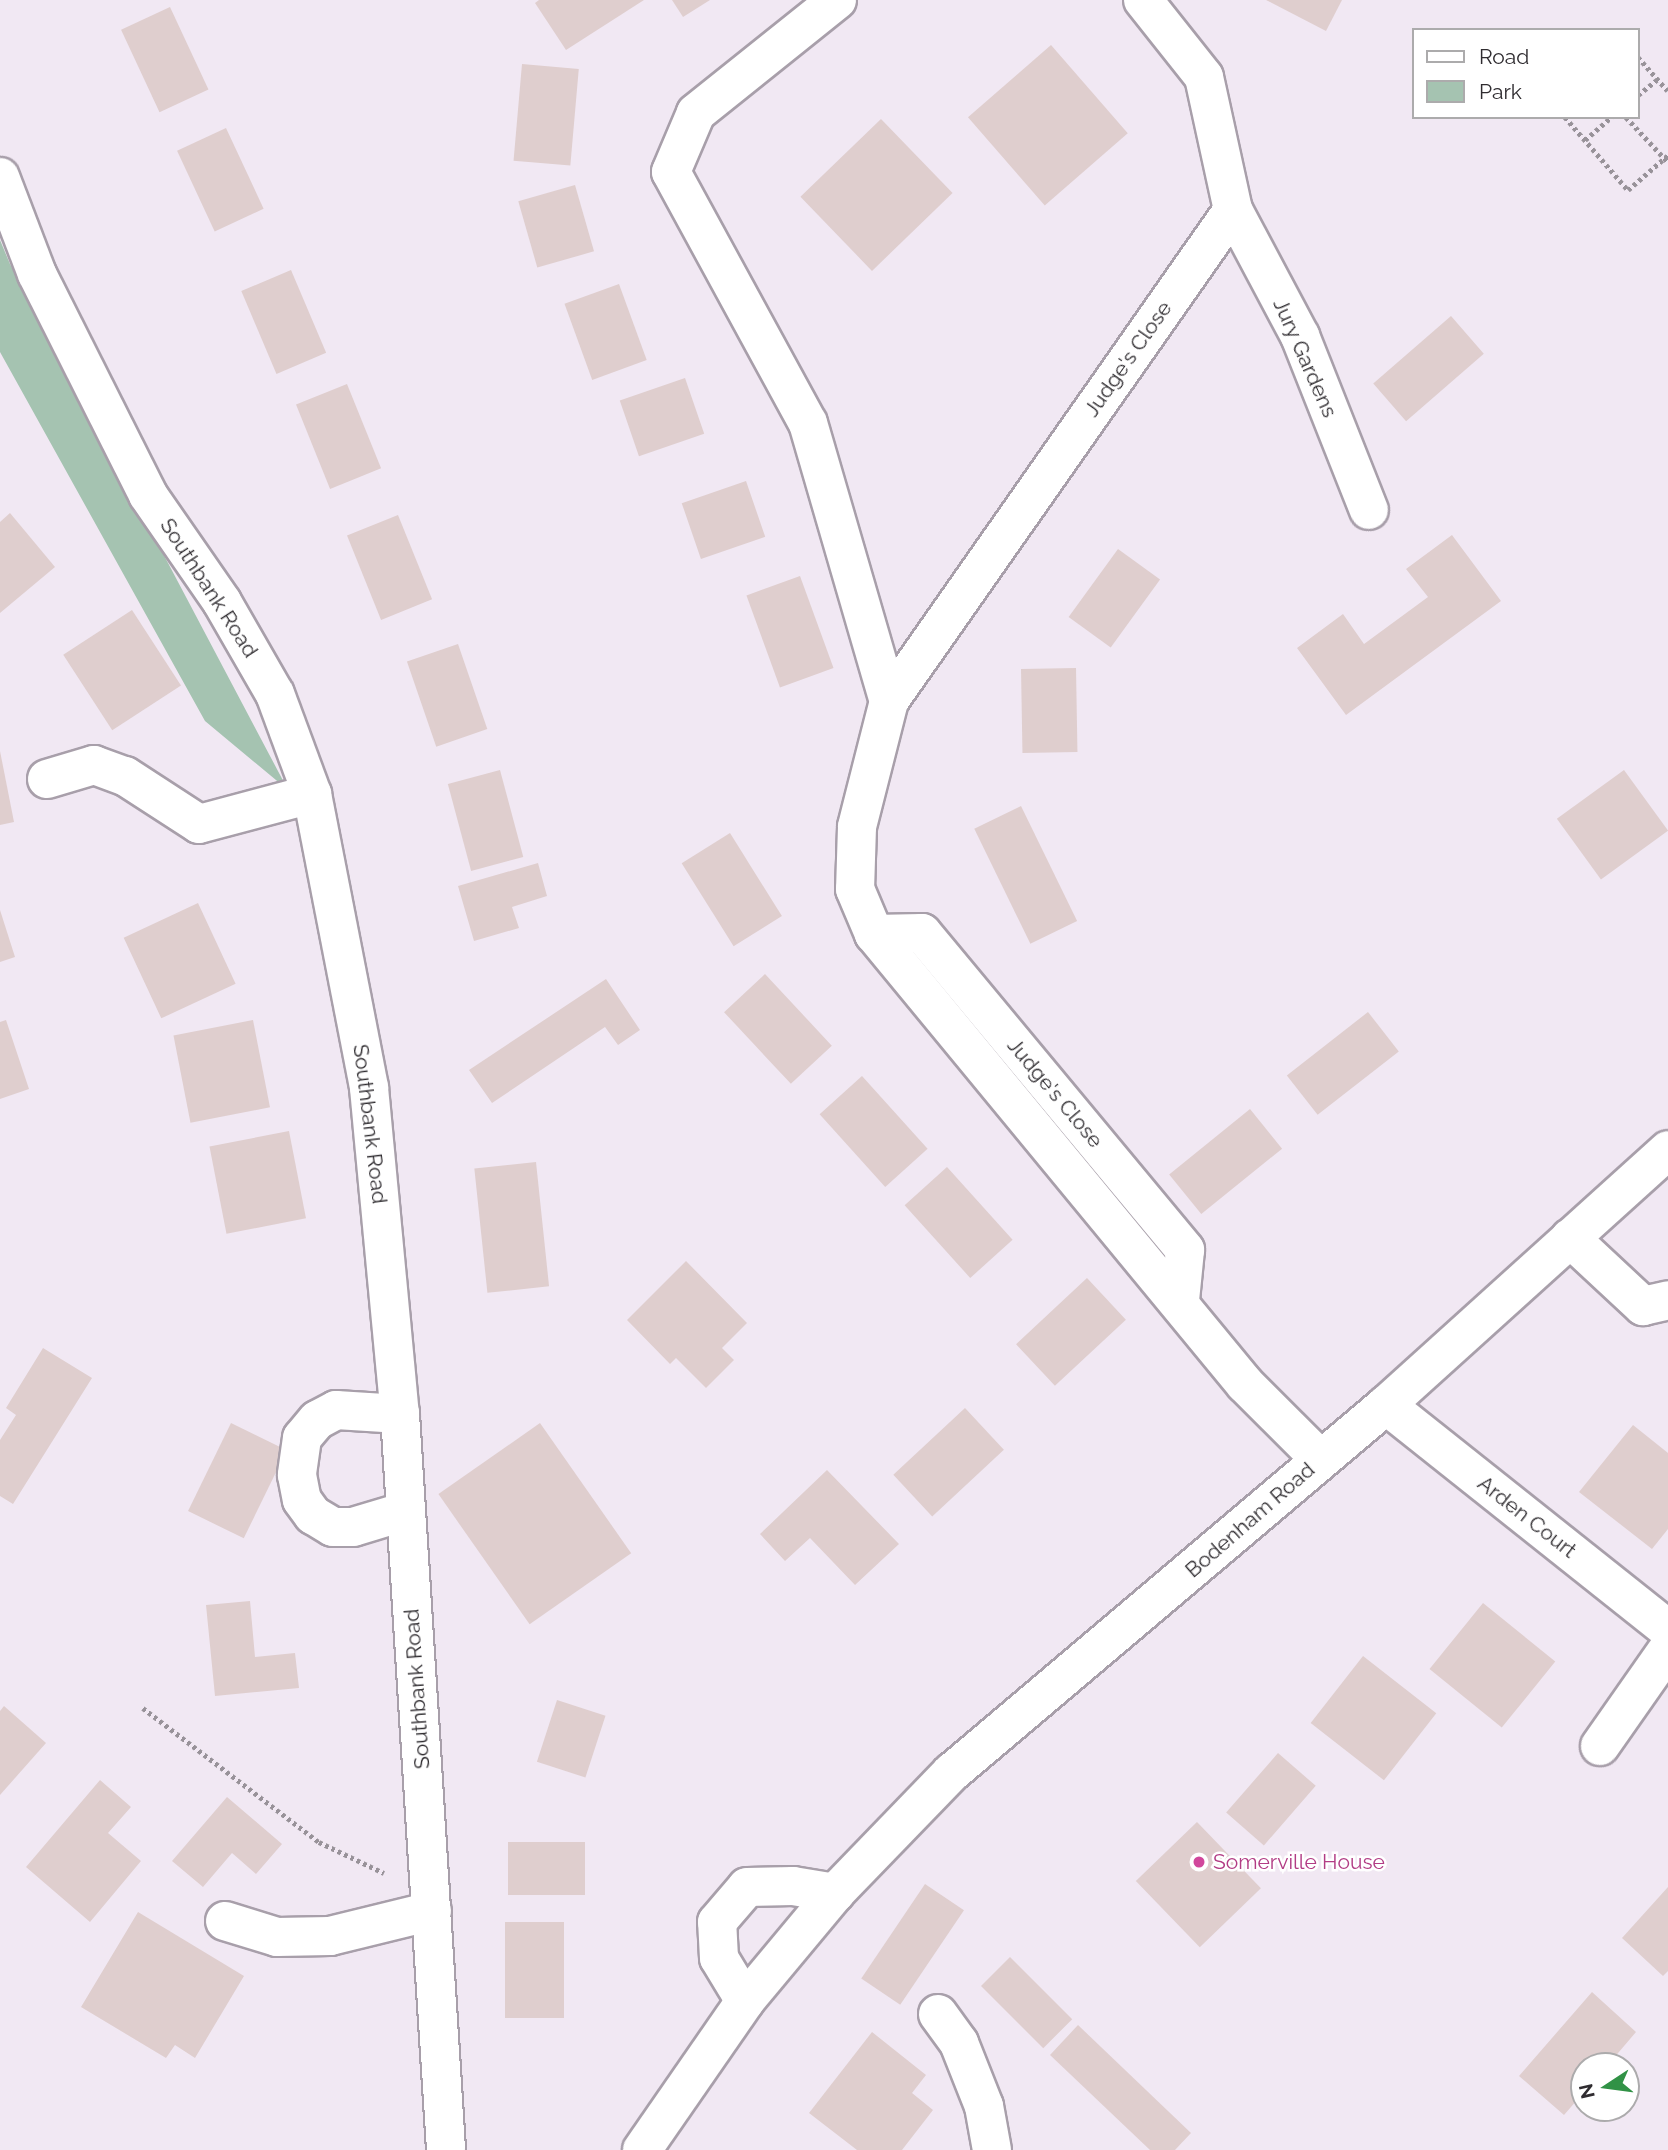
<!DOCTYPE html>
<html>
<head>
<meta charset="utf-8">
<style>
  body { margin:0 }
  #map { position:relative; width:1668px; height:2150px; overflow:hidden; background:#f1e8f3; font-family:Raleway,sans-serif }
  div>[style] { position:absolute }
  .green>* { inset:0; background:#a5c3b1 }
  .building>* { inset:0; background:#dfcece; transform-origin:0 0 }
  .path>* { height:4.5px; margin-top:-2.25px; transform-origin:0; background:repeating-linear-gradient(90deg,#989299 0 3.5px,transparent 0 7px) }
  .roads { filter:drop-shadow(2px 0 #a89faa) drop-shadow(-2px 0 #a89faa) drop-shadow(0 2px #a89faa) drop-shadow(0 -2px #a89faa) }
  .minor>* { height:38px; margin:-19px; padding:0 19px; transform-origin:19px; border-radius:19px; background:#fff }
  .dots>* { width:19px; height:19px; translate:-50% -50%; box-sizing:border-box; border:4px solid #fff; border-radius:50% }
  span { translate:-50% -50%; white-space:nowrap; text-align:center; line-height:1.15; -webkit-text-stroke:5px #fff; paint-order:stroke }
  .street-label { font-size:21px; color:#2f2c30 }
  .hotel-label { font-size:21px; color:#b23c85 }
  .left { translate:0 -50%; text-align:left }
  .legend { position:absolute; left:1412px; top:28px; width:228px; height:91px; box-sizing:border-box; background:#fff; border:2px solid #acabac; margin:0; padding:9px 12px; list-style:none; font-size:21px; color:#2f2c30 }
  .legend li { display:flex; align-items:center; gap:14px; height:35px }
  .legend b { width:35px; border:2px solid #acabac }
  .north { position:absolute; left:1570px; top:2052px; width:70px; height:70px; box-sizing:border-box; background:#fff; border:2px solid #acabac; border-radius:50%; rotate:257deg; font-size:19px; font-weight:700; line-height:28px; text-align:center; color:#2f2c30 }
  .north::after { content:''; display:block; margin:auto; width:24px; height:32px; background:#319246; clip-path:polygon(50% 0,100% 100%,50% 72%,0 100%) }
</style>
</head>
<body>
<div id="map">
  <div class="green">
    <div style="clip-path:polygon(0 240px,10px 264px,288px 790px,205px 721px,0 352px)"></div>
  </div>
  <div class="building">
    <div style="clip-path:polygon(539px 0,644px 0,566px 50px,535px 3px)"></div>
    <div style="clip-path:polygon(672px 0,710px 0,683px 17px)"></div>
    <div style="clip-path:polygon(1266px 0,1342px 0,1326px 31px)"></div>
    <div style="left:170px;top:7px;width:91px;height:54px;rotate:65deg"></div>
    <div style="left:1051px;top:45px;width:117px;height:110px;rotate:49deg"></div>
    <div style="left:522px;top:64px;width:57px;height:97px;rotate:5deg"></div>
    <div style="left:881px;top:119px;width:103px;height:112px;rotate:46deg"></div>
    <div style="left:226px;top:128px;width:89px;height:54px;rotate:65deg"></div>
    <div style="left:575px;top:185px;width:69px;height:59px;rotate:74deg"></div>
    <div style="left:291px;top:270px;width:90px;height:54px;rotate:67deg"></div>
    <div style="left:619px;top:284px;width:81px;height:58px;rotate:70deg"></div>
    <div style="left:1451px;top:316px;width:50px;height:103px;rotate:49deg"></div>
    <div style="left:685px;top:378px;width:59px;height:69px;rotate:71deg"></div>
    <div style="left:347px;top:384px;width:91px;height:55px;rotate:68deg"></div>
    <div style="left:746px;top:481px;width:59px;height:68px;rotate:71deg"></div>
    <div style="clip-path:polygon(10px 513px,55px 567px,0 613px,0 522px)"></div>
    <div style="left:398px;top:515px;width:91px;height:55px;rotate:68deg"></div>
    <div style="clip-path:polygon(1452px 535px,1501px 601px,1346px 715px,1297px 648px,1343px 614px,1364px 644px,1428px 597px,1406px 569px)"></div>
    <div style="left:1118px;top:549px;width:52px;height:84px;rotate:36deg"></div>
    <div style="left:800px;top:576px;width:98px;height:57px;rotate:70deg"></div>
    <div style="left:132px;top:610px;width:90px;height:82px;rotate:57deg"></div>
    <div style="left:458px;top:644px;width:90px;height:54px;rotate:71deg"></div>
    <div style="left:1076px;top:668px;width:84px;height:55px;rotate:89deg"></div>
    <div style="clip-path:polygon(0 751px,14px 822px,0 825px)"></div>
    <div style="left:500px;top:770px;width:90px;height:54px;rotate:75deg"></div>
    <div style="left:1624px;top:770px;width:75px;height:83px;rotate:54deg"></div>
    <div style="left:1021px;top:806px;width:128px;height:52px;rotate:64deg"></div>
    <div style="left:730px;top:833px;width:98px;height:57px;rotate:58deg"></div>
    <div style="clip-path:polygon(538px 863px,547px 896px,512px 907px,519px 928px,474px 941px,458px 886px)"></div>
    <div style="left:198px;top:903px;width:89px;height:82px;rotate:65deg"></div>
    <div style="clip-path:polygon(0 910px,15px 957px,0 962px)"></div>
    <div style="left:765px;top:974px;width:98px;height:56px;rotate:47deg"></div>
    <div style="clip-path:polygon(606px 979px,640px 1030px,618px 1045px,605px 1027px,492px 1103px,469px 1070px)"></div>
    <div style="left:1368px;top:1012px;width:50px;height:103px;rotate:52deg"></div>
    <div style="clip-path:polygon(6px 1020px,29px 1089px,0 1099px,0 1022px)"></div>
    <div style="left:253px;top:1020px;width:89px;height:81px;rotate:79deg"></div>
    <div style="left:862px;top:1076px;width:98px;height:57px;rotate:48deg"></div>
    <div style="left:1250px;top:1109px;width:51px;height:104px;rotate:51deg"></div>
    <div style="left:289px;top:1131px;width:89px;height:81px;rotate:79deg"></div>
    <div style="left:536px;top:1162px;width:125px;height:62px;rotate:84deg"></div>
    <div style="left:947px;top:1167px;width:98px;height:57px;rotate:48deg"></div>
    <div style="clip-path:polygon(686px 1261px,747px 1323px,722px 1348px,734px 1360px,706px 1388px,676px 1358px,670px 1364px,627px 1320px)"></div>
    <div style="left:1087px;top:1278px;width:57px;height:97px;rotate:47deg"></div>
    <div style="clip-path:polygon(43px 1348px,92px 1378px,13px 1504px,0 1496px,0 1440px,16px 1415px,6px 1408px)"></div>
    <div style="left:965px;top:1408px;width:57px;height:98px;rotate:47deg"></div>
    <div style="left:231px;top:1423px;width:62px;height:98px;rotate:26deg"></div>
    <div style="left:540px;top:1423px;width:159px;height:124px;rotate:55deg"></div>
    <div style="clip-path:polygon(1633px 1425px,1668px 1453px,1668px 1529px,1652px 1549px,1579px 1492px)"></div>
    <div style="clip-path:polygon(827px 1470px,899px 1544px,855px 1585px,810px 1538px,785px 1561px,760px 1534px)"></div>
    <div style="clip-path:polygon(250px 1601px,255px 1657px,295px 1653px,299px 1688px,215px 1696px,206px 1605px)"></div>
    <div style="left:1483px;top:1603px;width:93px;height:85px;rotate:39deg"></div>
    <div style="left:1363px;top:1656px;width:93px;height:85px;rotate:38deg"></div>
    <div style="left:557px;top:1700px;width:51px;height:65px;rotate:18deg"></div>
    <div style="clip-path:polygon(4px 1706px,46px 1743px,0 1795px,0 1711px)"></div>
    <div style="left:1278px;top:1753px;width:50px;height:79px;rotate:41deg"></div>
    <div style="clip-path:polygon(100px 1780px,131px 1807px,108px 1833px,141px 1861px,90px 1922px,26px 1867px)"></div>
    <div style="clip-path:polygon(227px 1797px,282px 1844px,256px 1874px,232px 1853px,203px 1887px,172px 1861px)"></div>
    <div style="left:1197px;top:1822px;width:92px;height:85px;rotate:46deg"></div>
    <div style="left:508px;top:1842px;width:77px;height:53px"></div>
    <div style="left:925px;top:1884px;width:47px;height:114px;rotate:34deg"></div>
    <div style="clip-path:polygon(1668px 1887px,1668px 1971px,1663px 1976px,1622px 1938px)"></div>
    <div style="clip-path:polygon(138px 1912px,244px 1976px,195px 2058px,175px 2045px,166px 2058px,81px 2007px)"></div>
    <div style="left:505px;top:1922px;width:59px;height:96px"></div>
    <div style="left:1010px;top:1957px;width:88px;height:41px;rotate:45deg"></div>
    <div style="clip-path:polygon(1592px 1992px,1636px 2032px,1607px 2066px,1584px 2066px,1584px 2092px,1564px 2115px,1519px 2076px)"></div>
    <div style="clip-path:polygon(1078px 2025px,1191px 2133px,1175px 2150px,1150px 2150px,1050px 2055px)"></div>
    <div style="clip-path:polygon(872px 2032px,926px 2075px,912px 2093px,933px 2110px,902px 2150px,857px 2150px,809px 2113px)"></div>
  </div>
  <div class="path">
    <div style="left:1638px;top:57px;width:45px;rotate:48.6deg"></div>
    <div style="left:1638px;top:95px;width:26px;rotate:-39deg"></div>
    <div style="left:1565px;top:117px;width:96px;rotate:49.2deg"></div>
    <div style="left:1628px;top:190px;width:53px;rotate:-41.2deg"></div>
    <div style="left:1626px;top:117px;width:62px;rotate:47deg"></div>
    <div style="left:1585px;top:140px;width:35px;rotate:-41deg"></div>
    <div style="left:143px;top:1708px;width:221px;rotate:37.3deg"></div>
    <div style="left:319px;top:1842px;width:72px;rotate:25.5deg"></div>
  </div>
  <div class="roads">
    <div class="minor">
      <div style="left:837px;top:0;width:181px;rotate:141.3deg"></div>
      <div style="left:696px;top:113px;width:64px;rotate:113deg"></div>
      <div style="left:671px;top:172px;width:286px;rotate:61.4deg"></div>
      <div style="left:808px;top:423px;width:290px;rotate:73.8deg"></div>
      <div style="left:1143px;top:0;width:98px;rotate:51.6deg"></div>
      <div style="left:1204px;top:77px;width:136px;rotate:77.7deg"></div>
      <div style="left:1233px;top:210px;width:600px;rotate:125.02deg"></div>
      <div style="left:889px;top:701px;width:130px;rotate:104.3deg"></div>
      <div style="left:857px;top:827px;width:62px;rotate:91.8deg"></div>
      <div style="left:855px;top:889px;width:49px;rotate:67.1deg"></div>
      <div style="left:874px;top:934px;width:583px;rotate:50.5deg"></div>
      <div style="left:1245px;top:1384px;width:106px;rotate:45deg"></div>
      <div style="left:0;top:177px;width:104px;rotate:69.1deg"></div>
      <div style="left:37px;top:274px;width:247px;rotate:63.3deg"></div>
      <div style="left:148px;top:495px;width:130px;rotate:55.3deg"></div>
      <div style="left:222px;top:602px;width:106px;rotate:60.1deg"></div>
      <div style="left:275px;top:694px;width:107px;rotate:69.7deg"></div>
      <div style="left:312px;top:794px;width:299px;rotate:79deg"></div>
      <div style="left:369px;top:1088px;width:327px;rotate:84.6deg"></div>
      <div style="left:400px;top:1414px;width:737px;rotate:86.42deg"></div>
      <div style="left:1233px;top:210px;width:143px;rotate:62deg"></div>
      <div style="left:1300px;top:336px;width:187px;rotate:68.4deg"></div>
      <div style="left:47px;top:779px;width:49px;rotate:-16.6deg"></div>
      <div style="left:94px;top:765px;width:33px;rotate:20deg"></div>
      <div style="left:125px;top:776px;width:88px;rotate:33deg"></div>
      <div style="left:199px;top:824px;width:117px;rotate:-14.9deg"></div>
      <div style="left:874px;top:934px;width:48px;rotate:-1.2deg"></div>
      <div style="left:922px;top:933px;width:412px;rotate:50.3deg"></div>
      <div style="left:1185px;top:1250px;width:50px;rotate:95.7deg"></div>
      <div style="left:1570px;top:1238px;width:100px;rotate:43deg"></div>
      <div style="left:1643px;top:1306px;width:26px;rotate:-13deg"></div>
      <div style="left:1386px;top:1405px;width:360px;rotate:38.5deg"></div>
      <div style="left:400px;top:1414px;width:64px;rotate:-176.4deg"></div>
      <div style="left:336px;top:1410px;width:21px;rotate:152deg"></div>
      <div style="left:317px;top:1420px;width:23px;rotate:130deg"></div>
      <div style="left:302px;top:1438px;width:37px;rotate:98deg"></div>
      <div style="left:297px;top:1475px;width:25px;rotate:79deg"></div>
      <div style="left:302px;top:1500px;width:19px;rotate:54deg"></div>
      <div style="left:313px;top:1515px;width:23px;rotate:31deg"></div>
      <div style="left:333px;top:1527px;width:20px"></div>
      <div style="left:353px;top:1527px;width:55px;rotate:-16.8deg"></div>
      <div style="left:1600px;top:1746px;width:118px;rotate:-55deg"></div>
      <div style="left:225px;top:1921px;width:54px;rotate:17.1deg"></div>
      <div style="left:277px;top:1937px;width:53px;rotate:-1.1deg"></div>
      <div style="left:330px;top:1936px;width:105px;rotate:-13.8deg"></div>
      <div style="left:745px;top:2001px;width:50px;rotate:-121.2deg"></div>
      <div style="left:719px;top:1958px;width:36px;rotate:-93deg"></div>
      <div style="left:717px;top:1922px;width:46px;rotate:-49.4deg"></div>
      <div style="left:747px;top:1887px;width:46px;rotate:-1.2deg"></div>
      <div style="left:793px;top:1886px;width:43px;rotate:9.5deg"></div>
      <div style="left:938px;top:2014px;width:36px;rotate:54deg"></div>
      <div style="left:959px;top:2043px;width:68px;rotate:68.4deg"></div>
      <div style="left:984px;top:2106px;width:45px;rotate:79.7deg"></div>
      <div style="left:642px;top:2150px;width:181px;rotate:-55.3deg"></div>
      <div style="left:745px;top:2001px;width:141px;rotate:-50.2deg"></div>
      <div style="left:835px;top:1893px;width:167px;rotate:-46deg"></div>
      <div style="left:951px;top:1773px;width:570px;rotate:-40.23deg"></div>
      <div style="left:1386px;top:1405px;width:380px;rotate:-42.1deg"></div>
    </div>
  </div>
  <div class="dots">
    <div style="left:1199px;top:1862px;background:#d1479c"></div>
  </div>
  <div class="street-label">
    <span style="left:1305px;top:358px;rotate:66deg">Jury Gardens</span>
    <span style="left:1128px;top:359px;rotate:-55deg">Judge's Close</span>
    <span style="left:209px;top:588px;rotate:57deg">Southbank Road</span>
    <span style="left:1055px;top:1093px;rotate:50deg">Judge's Close</span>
    <span style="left:370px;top:1124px;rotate:83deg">Southbank Road</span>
    <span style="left:1527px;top:1517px;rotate:38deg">Arden Court</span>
    <span style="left:1250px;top:1520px;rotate:-41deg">Bodenham Road</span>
    <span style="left:417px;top:1689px;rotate:-94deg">Southbank Road</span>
  </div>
  <div class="hotel-label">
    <span class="left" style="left:1213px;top:1862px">Somerville House</span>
  </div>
  <ul class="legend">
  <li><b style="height:9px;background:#fff"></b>Road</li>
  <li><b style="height:19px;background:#a5c3b1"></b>Park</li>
  </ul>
  <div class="north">N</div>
</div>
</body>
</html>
